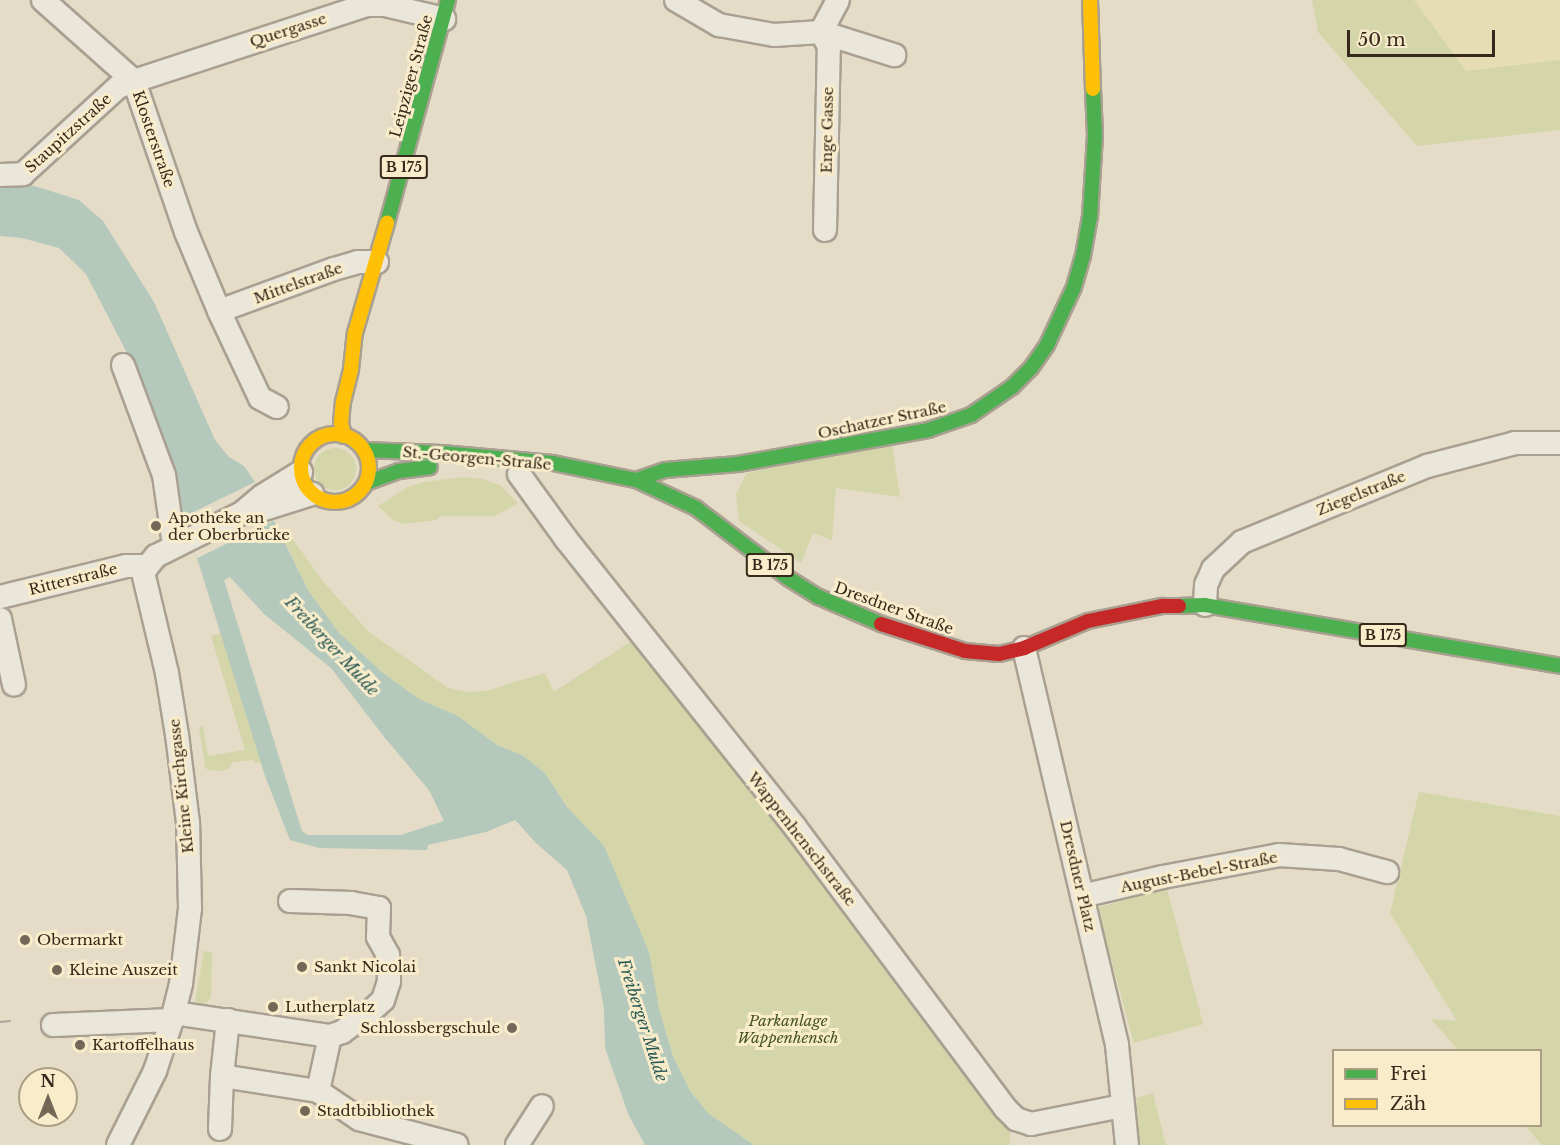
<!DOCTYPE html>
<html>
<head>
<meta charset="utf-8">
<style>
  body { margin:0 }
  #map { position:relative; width:1560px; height:1145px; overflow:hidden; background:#e4dcc7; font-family:"Libre Baskerville",serif }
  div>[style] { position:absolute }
  .farmland>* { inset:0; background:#e6ddb5 }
  .green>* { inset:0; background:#d4d5a8; transform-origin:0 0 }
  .round { border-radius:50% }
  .water>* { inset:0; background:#b4c9bc }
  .pier>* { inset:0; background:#e4dcc7; transform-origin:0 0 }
  .roads { filter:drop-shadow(2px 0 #a9a091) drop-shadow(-2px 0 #a9a091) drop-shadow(0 2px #a9a091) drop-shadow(0 -2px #a9a091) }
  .street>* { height:22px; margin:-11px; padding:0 11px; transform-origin:11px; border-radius:11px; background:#ebe6da }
  .fast>* { height:14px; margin:-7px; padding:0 7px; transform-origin:7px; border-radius:7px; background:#4caf50 }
  .slow>* { height:14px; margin:-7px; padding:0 7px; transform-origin:7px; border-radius:7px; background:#ffc107 }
  .slow>.ring { margin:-7px; padding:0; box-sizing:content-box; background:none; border:14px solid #ffc107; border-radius:50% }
  .jam>* { height:14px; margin:-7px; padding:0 7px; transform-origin:7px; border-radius:7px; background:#c62828 }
  .tram>* { height:1.5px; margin:-0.75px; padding:0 0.75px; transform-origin:0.75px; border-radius:0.75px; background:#aaa59a }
  .dots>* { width:16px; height:16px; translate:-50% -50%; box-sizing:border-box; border:3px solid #f8ecca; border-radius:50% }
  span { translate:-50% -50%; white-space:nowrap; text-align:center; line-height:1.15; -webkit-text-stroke:6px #f8ecca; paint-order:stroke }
  .shield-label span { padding:2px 4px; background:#f8ecca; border:2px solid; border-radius:4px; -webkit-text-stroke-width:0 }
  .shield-label { font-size:14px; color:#36281a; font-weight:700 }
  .street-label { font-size:15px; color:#36281a }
  .poi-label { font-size:15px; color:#36281a }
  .left { translate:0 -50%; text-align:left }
  .right { translate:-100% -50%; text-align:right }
  .park-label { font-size:15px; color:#46541f; font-style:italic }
  .water-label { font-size:16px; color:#285855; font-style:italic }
  .legend { position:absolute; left:1332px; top:1049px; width:210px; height:78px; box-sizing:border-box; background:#f8ecca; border:2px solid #aa9e84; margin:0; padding:8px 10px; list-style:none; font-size:18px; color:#36281a }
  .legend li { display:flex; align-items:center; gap:12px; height:30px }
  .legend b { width:30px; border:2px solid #aa9e84 }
  .north { position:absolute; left:18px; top:1067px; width:60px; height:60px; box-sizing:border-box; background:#f8ecca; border:2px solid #aa9e84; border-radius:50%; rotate:0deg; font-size:16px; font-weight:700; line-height:24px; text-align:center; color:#36281a }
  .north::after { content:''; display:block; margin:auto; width:21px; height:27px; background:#736757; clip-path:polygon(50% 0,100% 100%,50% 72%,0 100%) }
  .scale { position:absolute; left:1347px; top:30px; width:148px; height:27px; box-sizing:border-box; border:3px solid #36281a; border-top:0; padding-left:8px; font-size:18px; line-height:21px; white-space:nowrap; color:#36281a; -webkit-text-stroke:4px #f8ecca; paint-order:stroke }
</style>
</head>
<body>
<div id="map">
  <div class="farmland">
    <div style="clip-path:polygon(1414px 0,1560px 0,1560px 60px,1466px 71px)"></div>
  </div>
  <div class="green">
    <div style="clip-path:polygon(1312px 0,1414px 0,1466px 71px,1560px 60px,1560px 130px,1417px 146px,1318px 32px)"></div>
    <div style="clip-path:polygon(892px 444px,900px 497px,836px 488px,832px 540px,813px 533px,801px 563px,739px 521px,736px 494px,747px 473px)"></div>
    <div class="round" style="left:314px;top:448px;width:42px;height:42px"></div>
    <div style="clip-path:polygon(463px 477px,482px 479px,500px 485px,518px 503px,495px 516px,441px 516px,436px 520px,404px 524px,393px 520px,378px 506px,408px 487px,424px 482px)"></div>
    <div style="clip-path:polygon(291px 537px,326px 585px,369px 632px,448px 688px,468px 692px,486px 691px,545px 673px,554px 692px,630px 642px,701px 720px,899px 986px,1011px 1129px,1009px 1145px,754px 1145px,709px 1114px,690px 1091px,673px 1056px,659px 1009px,567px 806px,545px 773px,522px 755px,497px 745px,458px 716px,419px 699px,383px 673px,338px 632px,308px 590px,284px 540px)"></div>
    <div style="clip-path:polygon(221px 633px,261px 762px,255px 763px,254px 760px,233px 762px,229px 768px,222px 771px,208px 770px,205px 767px,199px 727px,203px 727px,208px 756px,245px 750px,211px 636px)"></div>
    <div style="clip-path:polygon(1419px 792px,1560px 816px,1560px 1145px,1542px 1145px,1525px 1126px,1540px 1126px,1540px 1050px,1458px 1050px,1431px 1019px,1457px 1021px,1390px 913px)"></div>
    <div style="left:1167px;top:889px;width:140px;height:72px;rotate:75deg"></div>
    <div style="clip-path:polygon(204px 951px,212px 952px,211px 997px,205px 1004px,198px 1006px,195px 1002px)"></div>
    <div style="clip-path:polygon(1153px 1093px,1166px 1145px,1137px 1145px,1130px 1107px,1137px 1102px,1136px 1098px)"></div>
  </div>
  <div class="water">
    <div style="clip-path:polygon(evenodd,28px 184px,79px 200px,103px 221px,154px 302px,215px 440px,229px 457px,244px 466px,255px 482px,308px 590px,338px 632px,383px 673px,419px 699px,458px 716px,497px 745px,522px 755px,545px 773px,567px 807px,604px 846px,649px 952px,659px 1009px,673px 1056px,690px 1091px,709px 1114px,754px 1145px,645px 1145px,629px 1116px,605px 1048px,604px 1008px,586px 916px,567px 870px,536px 843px,515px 820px,486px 832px,428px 845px,427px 850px,319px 848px,290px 840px,265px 776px,197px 558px,179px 519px,173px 473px,125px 349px,86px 274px,59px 248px,22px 238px,0 236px,0 185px,28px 184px,230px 577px,264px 614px,331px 668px,385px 738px,429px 790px,444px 821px,401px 835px,308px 835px,302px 831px,224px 580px,230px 577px)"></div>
  </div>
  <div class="pier">
    <div style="left:255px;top:482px;width:43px;height:85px;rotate:64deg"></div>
  </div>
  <div class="roads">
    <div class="street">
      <div style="left:43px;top:0;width:122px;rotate:41.7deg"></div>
      <div style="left:134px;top:81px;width:160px;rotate:71deg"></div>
      <div style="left:186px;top:232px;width:86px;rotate:67.3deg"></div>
      <div style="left:219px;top:311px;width:96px;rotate:64.8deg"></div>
      <div style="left:260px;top:398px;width:19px;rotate:28deg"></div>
      <div style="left:676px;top:0;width:50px;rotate:30.2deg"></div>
      <div style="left:719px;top:25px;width:56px;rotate:10.3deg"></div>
      <div style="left:774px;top:35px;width:47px;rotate:-3.7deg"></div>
      <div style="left:821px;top:32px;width:36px;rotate:-62deg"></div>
      <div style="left:0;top:175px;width:23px;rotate:-2deg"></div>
      <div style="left:23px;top:174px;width:129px;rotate:-42.5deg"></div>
      <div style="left:118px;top:87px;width:17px;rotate:-21deg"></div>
      <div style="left:134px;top:81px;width:244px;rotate:-18.1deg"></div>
      <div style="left:366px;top:5px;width:19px"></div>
      <div style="left:385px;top:5px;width:61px;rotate:13.3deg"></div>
      <div style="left:825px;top:230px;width:184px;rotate:-88.8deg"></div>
      <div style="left:829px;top:46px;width:16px;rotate:-120deg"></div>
      <div style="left:821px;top:32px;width:77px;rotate:17.5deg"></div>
      <div style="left:219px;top:311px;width:122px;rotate:-20.1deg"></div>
      <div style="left:334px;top:269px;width:25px;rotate:-16deg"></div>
      <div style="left:358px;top:262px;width:19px"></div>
      <div style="left:123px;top:365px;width:117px;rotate:69.6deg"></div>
      <div style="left:164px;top:475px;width:71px;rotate:81.9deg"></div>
      <div style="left:519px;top:474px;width:80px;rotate:54.1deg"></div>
      <div style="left:566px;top:539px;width:368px;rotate:51.5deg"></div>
      <div style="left:795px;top:827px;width:351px;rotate:53.2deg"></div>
      <div style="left:1005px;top:1108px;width:16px;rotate:45deg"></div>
      <div style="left:1016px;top:1119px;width:16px;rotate:18deg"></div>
      <div style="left:1031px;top:1124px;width:93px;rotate:-11.2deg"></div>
      <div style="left:258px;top:511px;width:57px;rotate:-17.5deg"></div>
      <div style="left:0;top:597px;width:130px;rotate:-13.8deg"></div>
      <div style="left:126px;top:566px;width:21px"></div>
      <div style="left:1205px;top:605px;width:20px;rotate:-87deg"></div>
      <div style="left:1206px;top:585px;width:17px;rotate:-66deg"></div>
      <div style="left:1213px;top:569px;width:40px;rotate:-43deg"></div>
      <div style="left:1242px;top:542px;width:200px;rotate:-22.3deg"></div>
      <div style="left:1427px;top:466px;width:91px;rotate:-14.6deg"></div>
      <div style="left:1515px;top:443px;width:45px"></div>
      <div style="left:0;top:619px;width:67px;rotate:78deg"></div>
      <div style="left:1024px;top:648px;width:408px;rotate:76.8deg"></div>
      <div style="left:1117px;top:1045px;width:100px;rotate:84.3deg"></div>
      <div style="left:1082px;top:896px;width:83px;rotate:-13.2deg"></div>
      <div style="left:1163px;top:877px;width:118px;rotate:-10.7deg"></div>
      <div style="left:1279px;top:855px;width:60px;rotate:3.8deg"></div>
      <div style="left:1339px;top:859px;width:50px;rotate:15.2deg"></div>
      <div style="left:174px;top:1013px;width:158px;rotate:8.4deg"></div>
      <div style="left:330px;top:1036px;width:13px;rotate:-18deg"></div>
      <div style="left:342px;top:1032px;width:34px;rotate:-36deg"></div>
      <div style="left:370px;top:1012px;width:18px;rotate:-43deg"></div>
      <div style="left:383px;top:1000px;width:20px;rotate:-72deg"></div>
      <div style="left:389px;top:981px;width:26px;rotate:-92deg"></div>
      <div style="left:388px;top:955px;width:21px;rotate:-119deg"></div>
      <div style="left:378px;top:937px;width:29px;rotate:-88deg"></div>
      <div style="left:379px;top:908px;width:27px;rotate:-170deg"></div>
      <div style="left:352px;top:903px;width:62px;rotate:-178.2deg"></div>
      <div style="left:228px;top:1020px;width:56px;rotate:96.1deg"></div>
      <div style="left:222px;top:1076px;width:97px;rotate:8.9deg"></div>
      <div style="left:318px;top:1091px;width:50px;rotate:34.3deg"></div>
      <div style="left:359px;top:1119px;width:101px;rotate:14.9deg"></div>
      <div style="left:53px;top:1025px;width:119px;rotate:-2.4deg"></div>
      <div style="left:318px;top:1091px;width:56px;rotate:-77.7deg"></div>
      <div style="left:220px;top:1129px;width:53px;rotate:-87.8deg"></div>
      <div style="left:118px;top:1145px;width:83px;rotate:-63.4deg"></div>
      <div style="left:155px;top:1071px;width:54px;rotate:-71.6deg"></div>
      <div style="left:172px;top:1020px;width:37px;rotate:-76deg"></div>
      <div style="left:181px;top:984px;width:77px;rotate:-83.2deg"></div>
      <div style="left:190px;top:908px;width:85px;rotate:-91.3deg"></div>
      <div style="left:188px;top:823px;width:89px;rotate:-97.1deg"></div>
      <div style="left:177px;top:735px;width:63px;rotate:-99.2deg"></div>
      <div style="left:167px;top:673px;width:104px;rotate:-103.4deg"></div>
      <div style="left:143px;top:572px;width:21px;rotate:-51deg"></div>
      <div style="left:156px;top:556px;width:96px;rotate:-26.6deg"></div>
      <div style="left:242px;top:513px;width:26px;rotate:-40deg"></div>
      <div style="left:262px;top:496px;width:46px;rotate:-31.6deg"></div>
      <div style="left:517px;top:1145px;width:46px;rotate:-57.3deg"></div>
    </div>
    <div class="fast">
      <div style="left:387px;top:223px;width:231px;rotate:-74.7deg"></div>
      <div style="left:364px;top:450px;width:78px;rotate:2.2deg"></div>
      <div style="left:442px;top:453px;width:111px;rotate:5.1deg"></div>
      <div style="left:553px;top:463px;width:85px;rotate:11.6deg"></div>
      <div style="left:636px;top:480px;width:66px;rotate:25deg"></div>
      <div style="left:696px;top:508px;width:116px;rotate:37.3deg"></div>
      <div style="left:788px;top:578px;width:36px;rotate:32deg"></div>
      <div style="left:819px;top:597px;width:68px;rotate:23.5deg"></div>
      <div style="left:636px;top:480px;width:31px;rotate:-19deg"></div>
      <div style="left:665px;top:470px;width:73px;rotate:-4.7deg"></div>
      <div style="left:738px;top:464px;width:193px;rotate:-10.1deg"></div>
      <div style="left:928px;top:430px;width:46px;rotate:-19.2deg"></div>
      <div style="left:971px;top:415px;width:50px;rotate:-34.3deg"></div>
      <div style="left:1012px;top:387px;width:27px;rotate:-45deg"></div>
      <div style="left:1031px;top:368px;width:28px;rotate:-55deg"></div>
      <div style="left:1047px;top:345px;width:64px;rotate:-65deg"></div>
      <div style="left:1074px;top:287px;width:32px;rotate:-74deg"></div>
      <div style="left:1083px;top:256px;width:40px;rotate:-80deg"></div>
      <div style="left:1090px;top:217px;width:81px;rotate:-86.5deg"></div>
      <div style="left:1095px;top:136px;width:47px;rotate:-92.4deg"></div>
      <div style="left:366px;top:483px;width:35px;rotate:-20deg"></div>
      <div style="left:399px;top:471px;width:31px;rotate:-7deg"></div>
      <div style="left:1179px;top:606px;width:26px;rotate:-2deg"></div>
      <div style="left:1205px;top:605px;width:360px;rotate:9.7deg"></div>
    </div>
    <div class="slow">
      <div style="left:1090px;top:0;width:89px;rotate:88.1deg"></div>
      <div class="ring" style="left:301px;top:434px;width:54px;height:54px"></div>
      <div style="left:344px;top:436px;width:13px;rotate:-103deg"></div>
      <div style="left:341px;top:423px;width:21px;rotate:-85deg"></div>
      <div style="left:343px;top:402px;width:34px;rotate:-76deg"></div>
      <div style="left:351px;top:369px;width:36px;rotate:-84deg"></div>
      <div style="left:355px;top:333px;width:115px;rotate:-73.8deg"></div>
    </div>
    <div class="jam">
      <div style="left:881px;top:624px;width:88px;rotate:17.8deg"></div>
      <div style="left:965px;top:651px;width:34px;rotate:5deg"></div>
      <div style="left:999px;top:654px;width:26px;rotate:-13deg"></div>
      <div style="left:1024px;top:648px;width:69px;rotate:-22.9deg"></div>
      <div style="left:1088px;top:621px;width:76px;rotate:-11.5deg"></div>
      <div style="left:1162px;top:606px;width:17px"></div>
    </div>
  </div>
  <div class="tram">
    <div style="left:0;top:1022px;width:10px;rotate:-6deg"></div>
  </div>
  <div class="dots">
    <div style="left:156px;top:526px;background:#736757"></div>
    <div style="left:25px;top:940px;background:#736757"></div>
    <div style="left:302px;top:967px;background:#736757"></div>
    <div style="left:57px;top:970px;background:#736757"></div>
    <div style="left:273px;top:1007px;background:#736757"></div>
    <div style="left:512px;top:1028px;background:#736757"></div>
    <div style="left:80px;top:1045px;background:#736757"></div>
    <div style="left:305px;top:1111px;background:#736757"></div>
  </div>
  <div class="shield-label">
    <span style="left:404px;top:167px">B 175</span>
    <span style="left:770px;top:565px">B 175</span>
    <span style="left:1383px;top:635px">B 175</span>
  </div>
  <div class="street-label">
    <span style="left:288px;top:30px;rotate:-18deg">Quergasse</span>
    <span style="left:411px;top:76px;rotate:-75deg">Leipziger Straße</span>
    <span style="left:827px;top:130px;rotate:-89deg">Enge Gasse</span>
    <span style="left:68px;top:133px;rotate:-42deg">Staupitzstraße</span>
    <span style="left:154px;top:139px;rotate:71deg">Klosterstraße</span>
    <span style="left:298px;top:283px;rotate:-20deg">Mittelstraße</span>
    <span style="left:882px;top:420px;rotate:-12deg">Oschatzer Straße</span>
    <span style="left:477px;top:458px;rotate:5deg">St.-Georgen-Straße</span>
    <span style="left:1361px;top:493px;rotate:-22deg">Ziegelstraße</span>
    <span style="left:73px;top:579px;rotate:-14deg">Ritterstraße</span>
    <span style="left:894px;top:608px;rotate:20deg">Dresdner Straße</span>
    <span style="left:181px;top:786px;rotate:-96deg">Kleine Kirchgasse</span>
    <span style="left:802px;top:839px;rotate:52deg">Wappenhenschstraße</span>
    <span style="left:1199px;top:872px;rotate:-11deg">August-Bebel-Straße</span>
    <span style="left:1078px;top:876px;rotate:77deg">Dresdner Platz</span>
  </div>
  <div class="poi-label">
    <span class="left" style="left:168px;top:526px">Apotheke an<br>der Oberbrücke</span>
    <span class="left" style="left:37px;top:940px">Obermarkt</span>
    <span class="left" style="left:314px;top:967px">Sankt Nicolai</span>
    <span class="left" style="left:69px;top:970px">Kleine Auszeit</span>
    <span class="left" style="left:285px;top:1007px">Lutherplatz</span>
    <span class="right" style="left:500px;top:1028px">Schlossbergschule</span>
    <span class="left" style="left:92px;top:1045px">Kartoffelhaus</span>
    <span class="left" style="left:317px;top:1111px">Stadtbibliothek</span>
  </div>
  <div class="park-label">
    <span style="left:788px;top:1029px">Parkanlage<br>Wappenhensch</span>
  </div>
  <div class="water-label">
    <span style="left:332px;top:646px;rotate:47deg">Freiberger Mulde</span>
    <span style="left:643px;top:1020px;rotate:72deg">Freiberger Mulde</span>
  </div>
  <ul class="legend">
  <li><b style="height:8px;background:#4caf50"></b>Frei</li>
  <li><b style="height:8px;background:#ffc107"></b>Zäh</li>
  </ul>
  <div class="north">N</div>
  <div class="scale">50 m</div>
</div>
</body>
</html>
